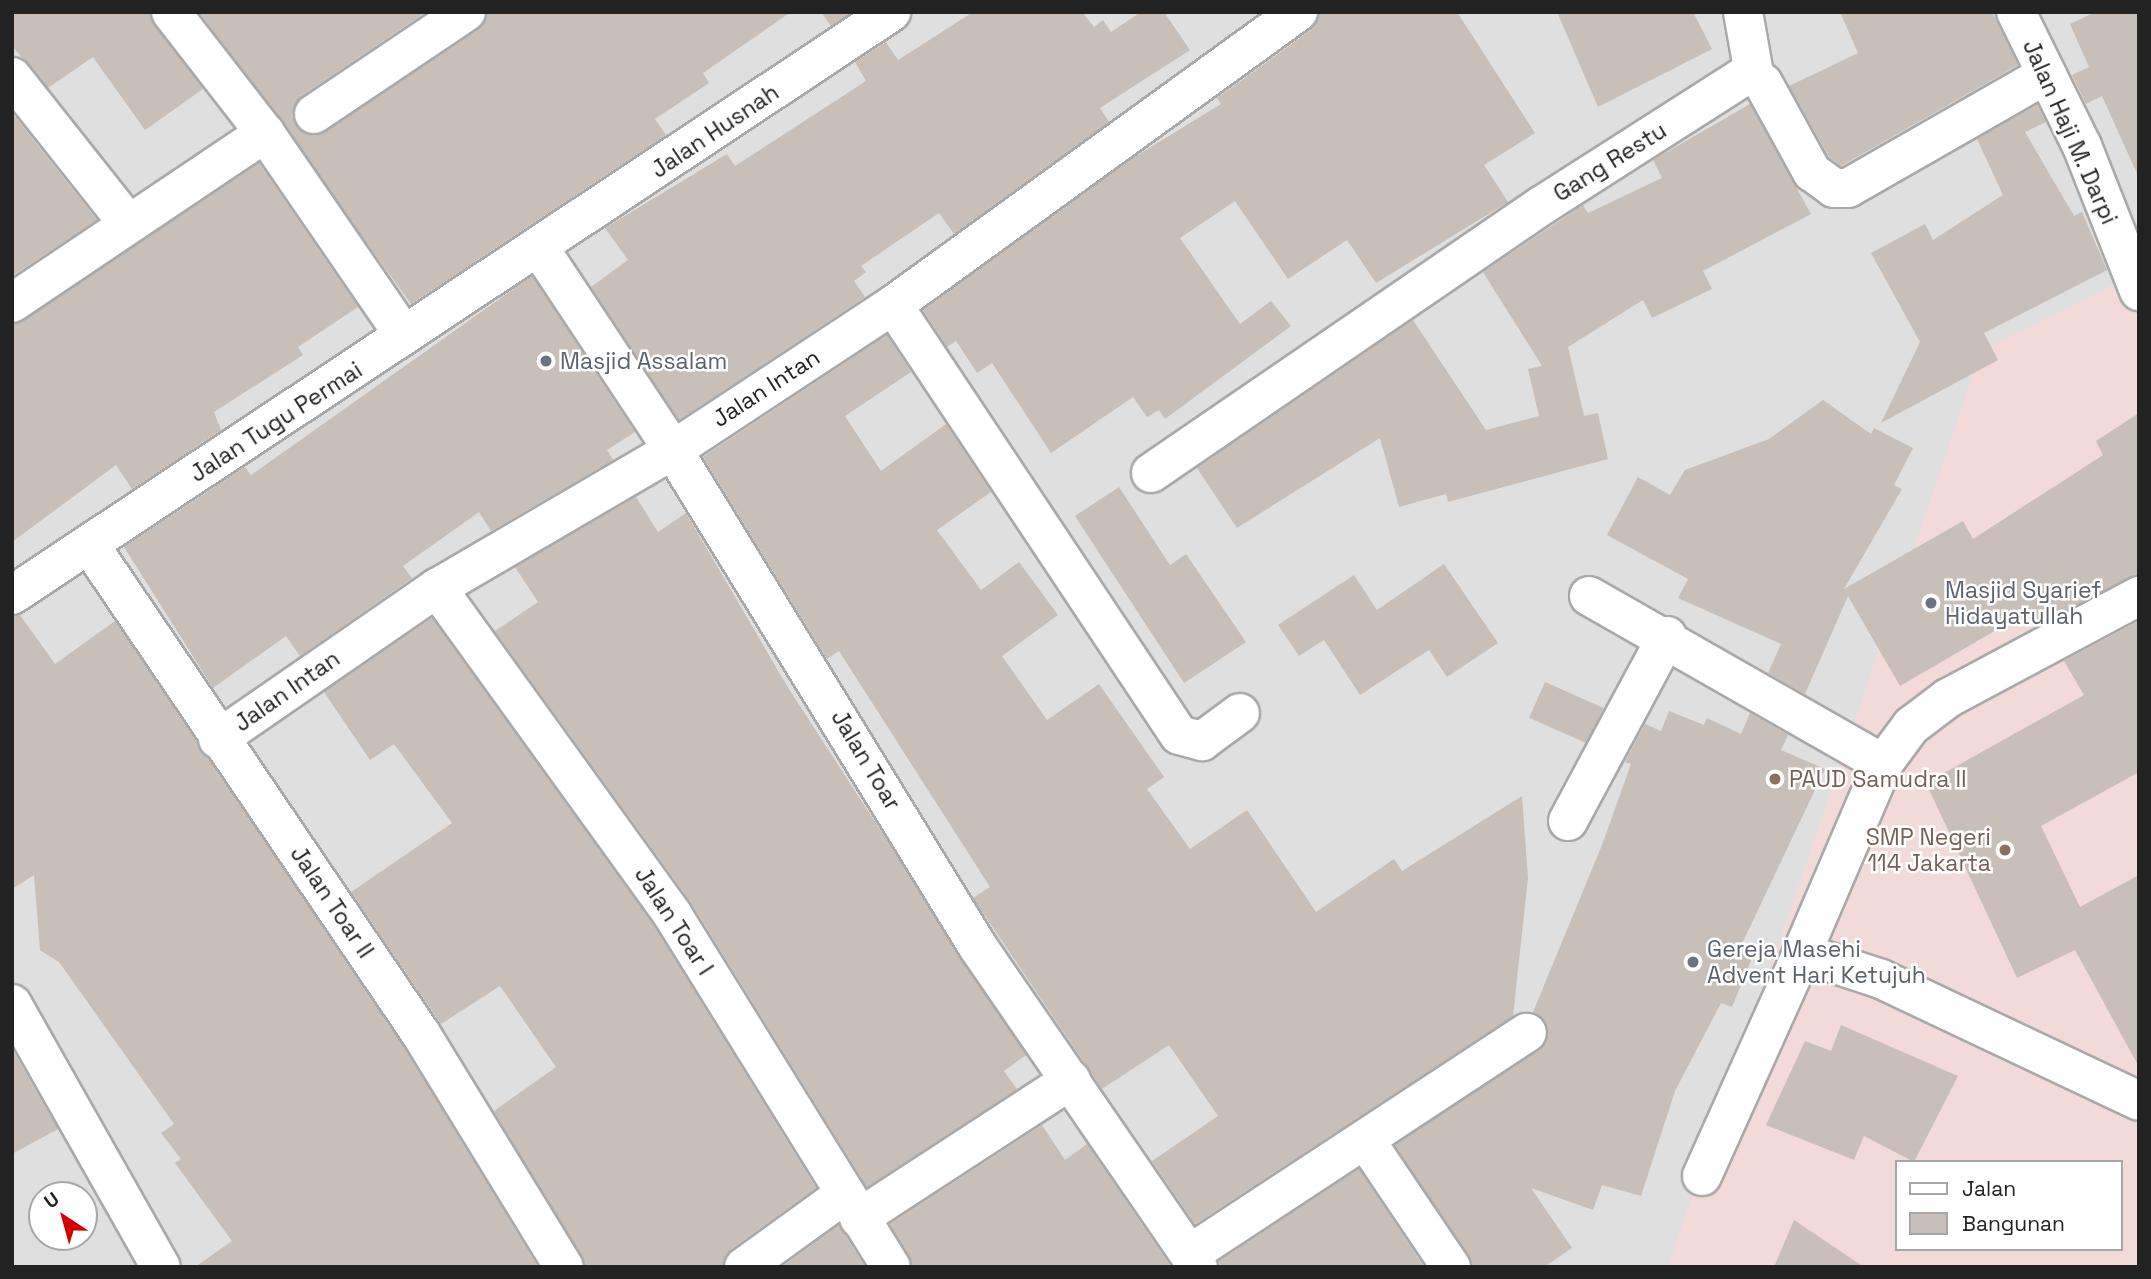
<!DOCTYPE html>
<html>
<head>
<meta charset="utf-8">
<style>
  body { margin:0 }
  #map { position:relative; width:2151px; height:1279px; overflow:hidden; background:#f2efe9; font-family:"Space Grotesk",sans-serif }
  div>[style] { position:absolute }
  .residential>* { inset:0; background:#e0dfdf }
  .commercial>* { inset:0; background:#f2dad9 }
  .building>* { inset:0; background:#c7bfb8; transform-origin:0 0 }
  .roads { filter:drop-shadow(2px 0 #a9a9a9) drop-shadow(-2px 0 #a9a9a9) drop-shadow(0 2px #a9a9a9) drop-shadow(0 -2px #a9a9a9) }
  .minor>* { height:38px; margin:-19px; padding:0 19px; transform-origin:19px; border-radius:19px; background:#fff }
  .dots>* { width:19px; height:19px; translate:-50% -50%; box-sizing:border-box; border:4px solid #fff; border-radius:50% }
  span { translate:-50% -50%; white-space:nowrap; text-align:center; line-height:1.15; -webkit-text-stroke:5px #fff; paint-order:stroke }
  .street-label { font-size:23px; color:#222 }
  .worship-label { font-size:23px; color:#5b616d }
  .left { translate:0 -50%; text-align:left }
  .education-label { font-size:23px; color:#785e54 }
  .right { translate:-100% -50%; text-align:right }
  .frame { position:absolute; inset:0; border:14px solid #222; pointer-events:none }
  .legend { position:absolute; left:1895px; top:1160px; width:228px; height:91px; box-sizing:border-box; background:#fff; border:2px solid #a7a7a7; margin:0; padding:9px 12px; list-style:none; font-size:21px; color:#222 }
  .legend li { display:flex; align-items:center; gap:14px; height:35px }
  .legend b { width:35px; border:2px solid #a7a7a7 }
  .north { position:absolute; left:28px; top:1181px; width:70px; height:70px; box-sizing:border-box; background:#fff; border:2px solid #a7a7a7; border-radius:50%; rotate:324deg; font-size:19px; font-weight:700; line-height:28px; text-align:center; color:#222 }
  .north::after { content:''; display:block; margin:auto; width:24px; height:32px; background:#d40000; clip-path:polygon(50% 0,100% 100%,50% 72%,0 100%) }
</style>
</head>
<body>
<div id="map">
  <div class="residential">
    <div style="clip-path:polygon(evenodd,12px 12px,2139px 12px,2139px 1267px,12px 1267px,12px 12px,1897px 1162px,2121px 1162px,2121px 1249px,1897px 1249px,1897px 1162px,12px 12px,42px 1195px,84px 1195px,84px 1237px,42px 1237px,42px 1195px)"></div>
  </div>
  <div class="commercial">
    <div style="clip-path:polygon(evenodd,2139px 273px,2139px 1267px,1668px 1267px,1982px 350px,2139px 273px,1897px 1162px,2121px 1162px,2121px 1249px,1897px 1249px,1897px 1162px)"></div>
  </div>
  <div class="building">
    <div style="clip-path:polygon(12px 12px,150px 12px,203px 89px,145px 130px,93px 57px,48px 88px,12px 46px)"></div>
    <div style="clip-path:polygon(199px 12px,426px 12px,301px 96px,292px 116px,304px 133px,315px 136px,478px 30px,488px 12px,791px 12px,703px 73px,709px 83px,655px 119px,666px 135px,411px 304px)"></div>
    <div style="clip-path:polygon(821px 12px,851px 12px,831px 26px)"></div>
    <div style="clip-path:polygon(973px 12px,1082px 12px,1094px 27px,1103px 20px,1111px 32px,1141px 12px,1164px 12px,1190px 50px,1100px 108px,1109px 122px,954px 234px,939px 213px,861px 266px,866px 272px,854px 281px,865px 297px,679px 420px,591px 287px,628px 260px,605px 228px,727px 154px,735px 166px,866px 81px,855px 62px,886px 42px,898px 60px)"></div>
    <div style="clip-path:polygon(1319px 12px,1457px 12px,1535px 133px,1484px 165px,1508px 202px,1376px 283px,1347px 240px,1288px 279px,1235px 201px,1180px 238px,1240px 324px,1271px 301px,1291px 326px,1165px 419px,1159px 410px,1147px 417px,1133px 397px,1051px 453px,992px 363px,977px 373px,956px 341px,947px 347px,923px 310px,1133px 158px,1221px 104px,1217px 98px,1311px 30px)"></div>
    <div style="clip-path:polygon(1557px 12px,1693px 12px,1712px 49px,1598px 107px)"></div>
    <div style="clip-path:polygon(1840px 12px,1992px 12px,2018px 65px,1841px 166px,1829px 157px,1789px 86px,1858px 53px)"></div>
    <div style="clip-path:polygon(2095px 12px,2139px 12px,2139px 178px,2102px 96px,2086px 104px,2072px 75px,2089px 67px,2070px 24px)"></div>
    <div style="clip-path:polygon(1750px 104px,1811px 214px,1703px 271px,1712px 289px,1652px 318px,1643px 300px,1568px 347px,1584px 416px,1598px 413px,1608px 459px,1448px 502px,1446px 494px,1399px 507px,1380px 438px,1237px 528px,1197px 468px,1413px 320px,1486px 430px,1539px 416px,1528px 369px,1542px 366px,1483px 272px,1583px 205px,1588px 213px,1662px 178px,1653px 160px)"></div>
    <div style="clip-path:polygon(2037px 105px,2046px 122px,2025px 132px,2074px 216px,2082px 212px,2107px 270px,1984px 333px,1998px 360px,1881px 423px,1920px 342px,1871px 253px,1925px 224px,1933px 240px,2003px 195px,1977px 139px)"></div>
    <div style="clip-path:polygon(12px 113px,97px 220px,12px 276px)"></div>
    <div style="clip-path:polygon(259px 163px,358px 307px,298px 347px,303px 355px,214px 412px,221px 430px,132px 489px,116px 465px,12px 542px,12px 325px)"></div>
    <div style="clip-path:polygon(532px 276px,635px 432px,607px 450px,613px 460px,491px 531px,479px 512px,403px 566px,412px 578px,300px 656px,286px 636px,213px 688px,124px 547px,245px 467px,251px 475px)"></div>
    <div style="clip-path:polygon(887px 335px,911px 372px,845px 416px,881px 471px,946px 424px,991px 492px,937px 530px,981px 590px,1019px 562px,1058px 615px,1002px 656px,1047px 720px,1099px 684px,1164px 777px,1147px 789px,1190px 849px,1247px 810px,1316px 912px,1394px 859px,1402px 871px,1522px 796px,1528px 878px,1513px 1016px,1195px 1224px,1152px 1161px,1218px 1116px,1169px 1045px,1102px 1089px,973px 898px,990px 887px,839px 651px,827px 659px,703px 457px)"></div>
    <div style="clip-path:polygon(1823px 400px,1871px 434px,1874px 428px,1913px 448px,1894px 485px,1902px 489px,1844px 589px,1963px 521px,1973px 539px,2103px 455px,2096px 441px,2139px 413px,2139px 574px,2038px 625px,2029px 611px,1900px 686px,1848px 596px,1805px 694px,1768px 673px,1781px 644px,1678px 598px,1688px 579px,1607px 535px,1638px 477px,1670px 495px,1685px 470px,1769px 439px)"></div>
    <div style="clip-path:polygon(1119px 487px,1170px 565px,1186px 554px,1246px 642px,1184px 683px,1075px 516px)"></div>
    <div style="clip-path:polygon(636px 497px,658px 532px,686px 513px,787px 686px,1026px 1055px,1004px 1071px,1017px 1089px,867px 1187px,690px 901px,495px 631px,538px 602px,515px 567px)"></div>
    <div style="clip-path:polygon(1444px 564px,1498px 643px,1447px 677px,1429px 650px,1360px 695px,1324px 640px,1299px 656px,1278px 625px,1354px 575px,1377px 610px)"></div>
    <div style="clip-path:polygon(20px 615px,55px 664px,115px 621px,403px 1046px,538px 1267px,195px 1267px,232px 1241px,175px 1163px,181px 1159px,161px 1133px,174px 1124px,59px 962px,40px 950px,34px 875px,12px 889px,12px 617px)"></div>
    <div style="clip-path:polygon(432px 618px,654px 926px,816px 1188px,731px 1249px,723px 1267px,586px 1267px,494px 1111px,556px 1067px,500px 986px,441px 1024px,351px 892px,452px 823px,394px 744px,370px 760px,324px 692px)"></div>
    <div style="clip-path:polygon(2139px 621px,2139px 772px,2041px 826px,2080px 907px,2139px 875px,2139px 1067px,2075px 950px,2017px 978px,1926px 783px,2084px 695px,2064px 661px)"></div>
    <div style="left:1545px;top:682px;width:64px;height:39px;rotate:24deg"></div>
    <div style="clip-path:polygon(1669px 711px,1704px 725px,1707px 718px,1741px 734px,1750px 713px,1788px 735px,1781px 750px,1825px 769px,1738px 952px,1752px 958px,1732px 1007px,1721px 1003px,1675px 1091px,1641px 1196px,1602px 1185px,1593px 1210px,1531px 1188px,1572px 1248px,1544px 1267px,1473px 1267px,1395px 1145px,1546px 1043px,1546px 1022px,1533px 1012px,1602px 845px,1631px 764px,1625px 762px,1645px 724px,1661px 731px)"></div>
    <div style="clip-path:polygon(1841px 1025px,1958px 1076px,1914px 1162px,1864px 1136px,1854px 1160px,1766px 1125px,1805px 1041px,1831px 1051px)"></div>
    <div style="clip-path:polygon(12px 1049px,58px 1129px,12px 1154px)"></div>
    <div style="clip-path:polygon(1042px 1125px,1065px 1160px,1087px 1144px,1171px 1267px,913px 1267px,890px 1224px)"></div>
    <div style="clip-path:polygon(1359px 1169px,1424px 1267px,1220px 1267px,1219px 1261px)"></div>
    <div style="clip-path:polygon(1794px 1220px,1864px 1267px,1774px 1267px)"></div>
    <div style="clip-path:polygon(839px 1225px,865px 1267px,782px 1267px)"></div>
  </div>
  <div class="roads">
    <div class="minor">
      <div style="left:171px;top:12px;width:153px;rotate:52.2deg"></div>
      <div style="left:265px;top:133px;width:233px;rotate:55.5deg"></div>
      <div style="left:1743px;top:12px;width:63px;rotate:79.9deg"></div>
      <div style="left:2016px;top:12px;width:149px;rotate:63.8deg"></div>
      <div style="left:2082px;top:146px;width:156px;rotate:68.5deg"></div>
      <div style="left:12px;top:77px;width:184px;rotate:51.6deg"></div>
      <div style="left:314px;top:114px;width:183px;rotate:-33.9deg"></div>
      <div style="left:540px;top:249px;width:241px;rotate:56.5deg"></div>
      <div style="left:673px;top:450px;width:583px;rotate:58.46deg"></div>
      <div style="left:978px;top:947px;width:388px;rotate:55.5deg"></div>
      <div style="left:12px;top:303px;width:305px;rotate:-33.9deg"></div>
      <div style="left:893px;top:305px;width:516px;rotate:56.37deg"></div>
      <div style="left:1179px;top:735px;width:24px;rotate:15deg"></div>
      <div style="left:1202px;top:741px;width:47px;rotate:-36.4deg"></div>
      <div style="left:1151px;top:473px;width:473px;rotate:-34.4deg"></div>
      <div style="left:1541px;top:206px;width:247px;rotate:-32.6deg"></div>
      <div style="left:1749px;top:73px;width:17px;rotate:36deg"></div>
      <div style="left:1763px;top:83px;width:102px;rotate:61.2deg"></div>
      <div style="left:1812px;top:172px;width:27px;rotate:36deg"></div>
      <div style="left:1834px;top:188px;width:14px"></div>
      <div style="left:1848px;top:188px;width:229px;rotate:-29.8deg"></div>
      <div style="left:89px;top:544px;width:592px;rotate:55.88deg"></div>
      <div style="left:421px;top:1034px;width:273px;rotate:58.5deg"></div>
      <div style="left:437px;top:588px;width:402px;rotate:54.2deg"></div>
      <div style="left:672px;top:914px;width:415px;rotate:58.2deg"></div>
      <div style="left:12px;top:595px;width:1055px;rotate:-33.55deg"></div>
      <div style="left:1589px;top:596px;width:339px;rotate:29.7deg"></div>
      <div style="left:2139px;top:596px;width:217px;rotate:151.9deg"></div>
      <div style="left:1948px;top:698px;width:46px;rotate:142.9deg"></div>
      <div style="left:1911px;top:726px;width:47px;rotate:126.4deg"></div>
      <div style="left:1883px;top:764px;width:206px;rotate:113.2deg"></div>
      <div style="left:1802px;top:953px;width:83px;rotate:18.2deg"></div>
      <div style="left:1881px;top:979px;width:285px;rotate:25.3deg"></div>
      <div style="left:218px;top:739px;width:266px;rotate:-34.6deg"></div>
      <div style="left:437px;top:588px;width:273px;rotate:-30.3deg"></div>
      <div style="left:673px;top:450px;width:263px;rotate:-33.4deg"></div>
      <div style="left:893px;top:305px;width:500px;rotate:-35.9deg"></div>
      <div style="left:1568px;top:821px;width:210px;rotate:-61.8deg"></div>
      <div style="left:12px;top:1004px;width:302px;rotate:60.5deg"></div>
      <div style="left:1366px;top:1141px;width:152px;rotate:56deg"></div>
      <div style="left:1702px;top:1176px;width:244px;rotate:-65.8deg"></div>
      <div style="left:859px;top:1218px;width:253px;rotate:-33.1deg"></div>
      <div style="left:1190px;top:1254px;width:403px;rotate:-33.3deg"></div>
      <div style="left:744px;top:1267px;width:125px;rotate:-35.9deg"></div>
    </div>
  </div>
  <div class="dots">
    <div style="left:546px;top:361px;background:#6b7280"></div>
    <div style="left:1931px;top:603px;background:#6b7280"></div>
    <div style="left:1775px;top:779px;background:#8d6e63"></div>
    <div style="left:2005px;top:850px;background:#8d6e63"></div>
    <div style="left:1693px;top:962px;background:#6b7280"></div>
  </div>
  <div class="street-label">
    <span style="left:715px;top:131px;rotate:-34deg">Jalan Husnah</span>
    <span style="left:2070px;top:132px;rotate:66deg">Jalan Haji M. Darpi</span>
    <span style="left:1610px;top:162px;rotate:-32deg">Gang Restu</span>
    <span style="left:766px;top:388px;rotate:-33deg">Jalan Intan</span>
    <span style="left:276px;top:422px;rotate:-33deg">Jalan Tugu Permai</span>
    <span style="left:287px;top:691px;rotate:-35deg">Jalan Intan</span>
    <span style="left:866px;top:760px;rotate:59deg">Jalan Toar</span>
    <span style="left:332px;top:902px;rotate:56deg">Jalan Toar II</span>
    <span style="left:674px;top:921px;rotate:57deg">Jalan Toar I</span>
  </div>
  <div class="worship-label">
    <span class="left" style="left:560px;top:361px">Masjid Assalam</span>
    <span class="left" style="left:1945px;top:603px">Masjid Syarief<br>Hidayatullah</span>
    <span class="left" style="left:1707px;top:962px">Gereja Masehi<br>Advent Hari Ketujuh</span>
  </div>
  <div class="education-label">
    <span class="left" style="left:1789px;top:779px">PAUD Samudra II</span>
    <span class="right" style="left:1991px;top:850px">SMP Negeri<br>114 Jakarta</span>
  </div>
  <div class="frame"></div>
  <ul class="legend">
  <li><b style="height:9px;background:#fff"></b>Jalan</li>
  <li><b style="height:19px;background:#c7bfb8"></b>Bangunan</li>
  </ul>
  <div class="north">U</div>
</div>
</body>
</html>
